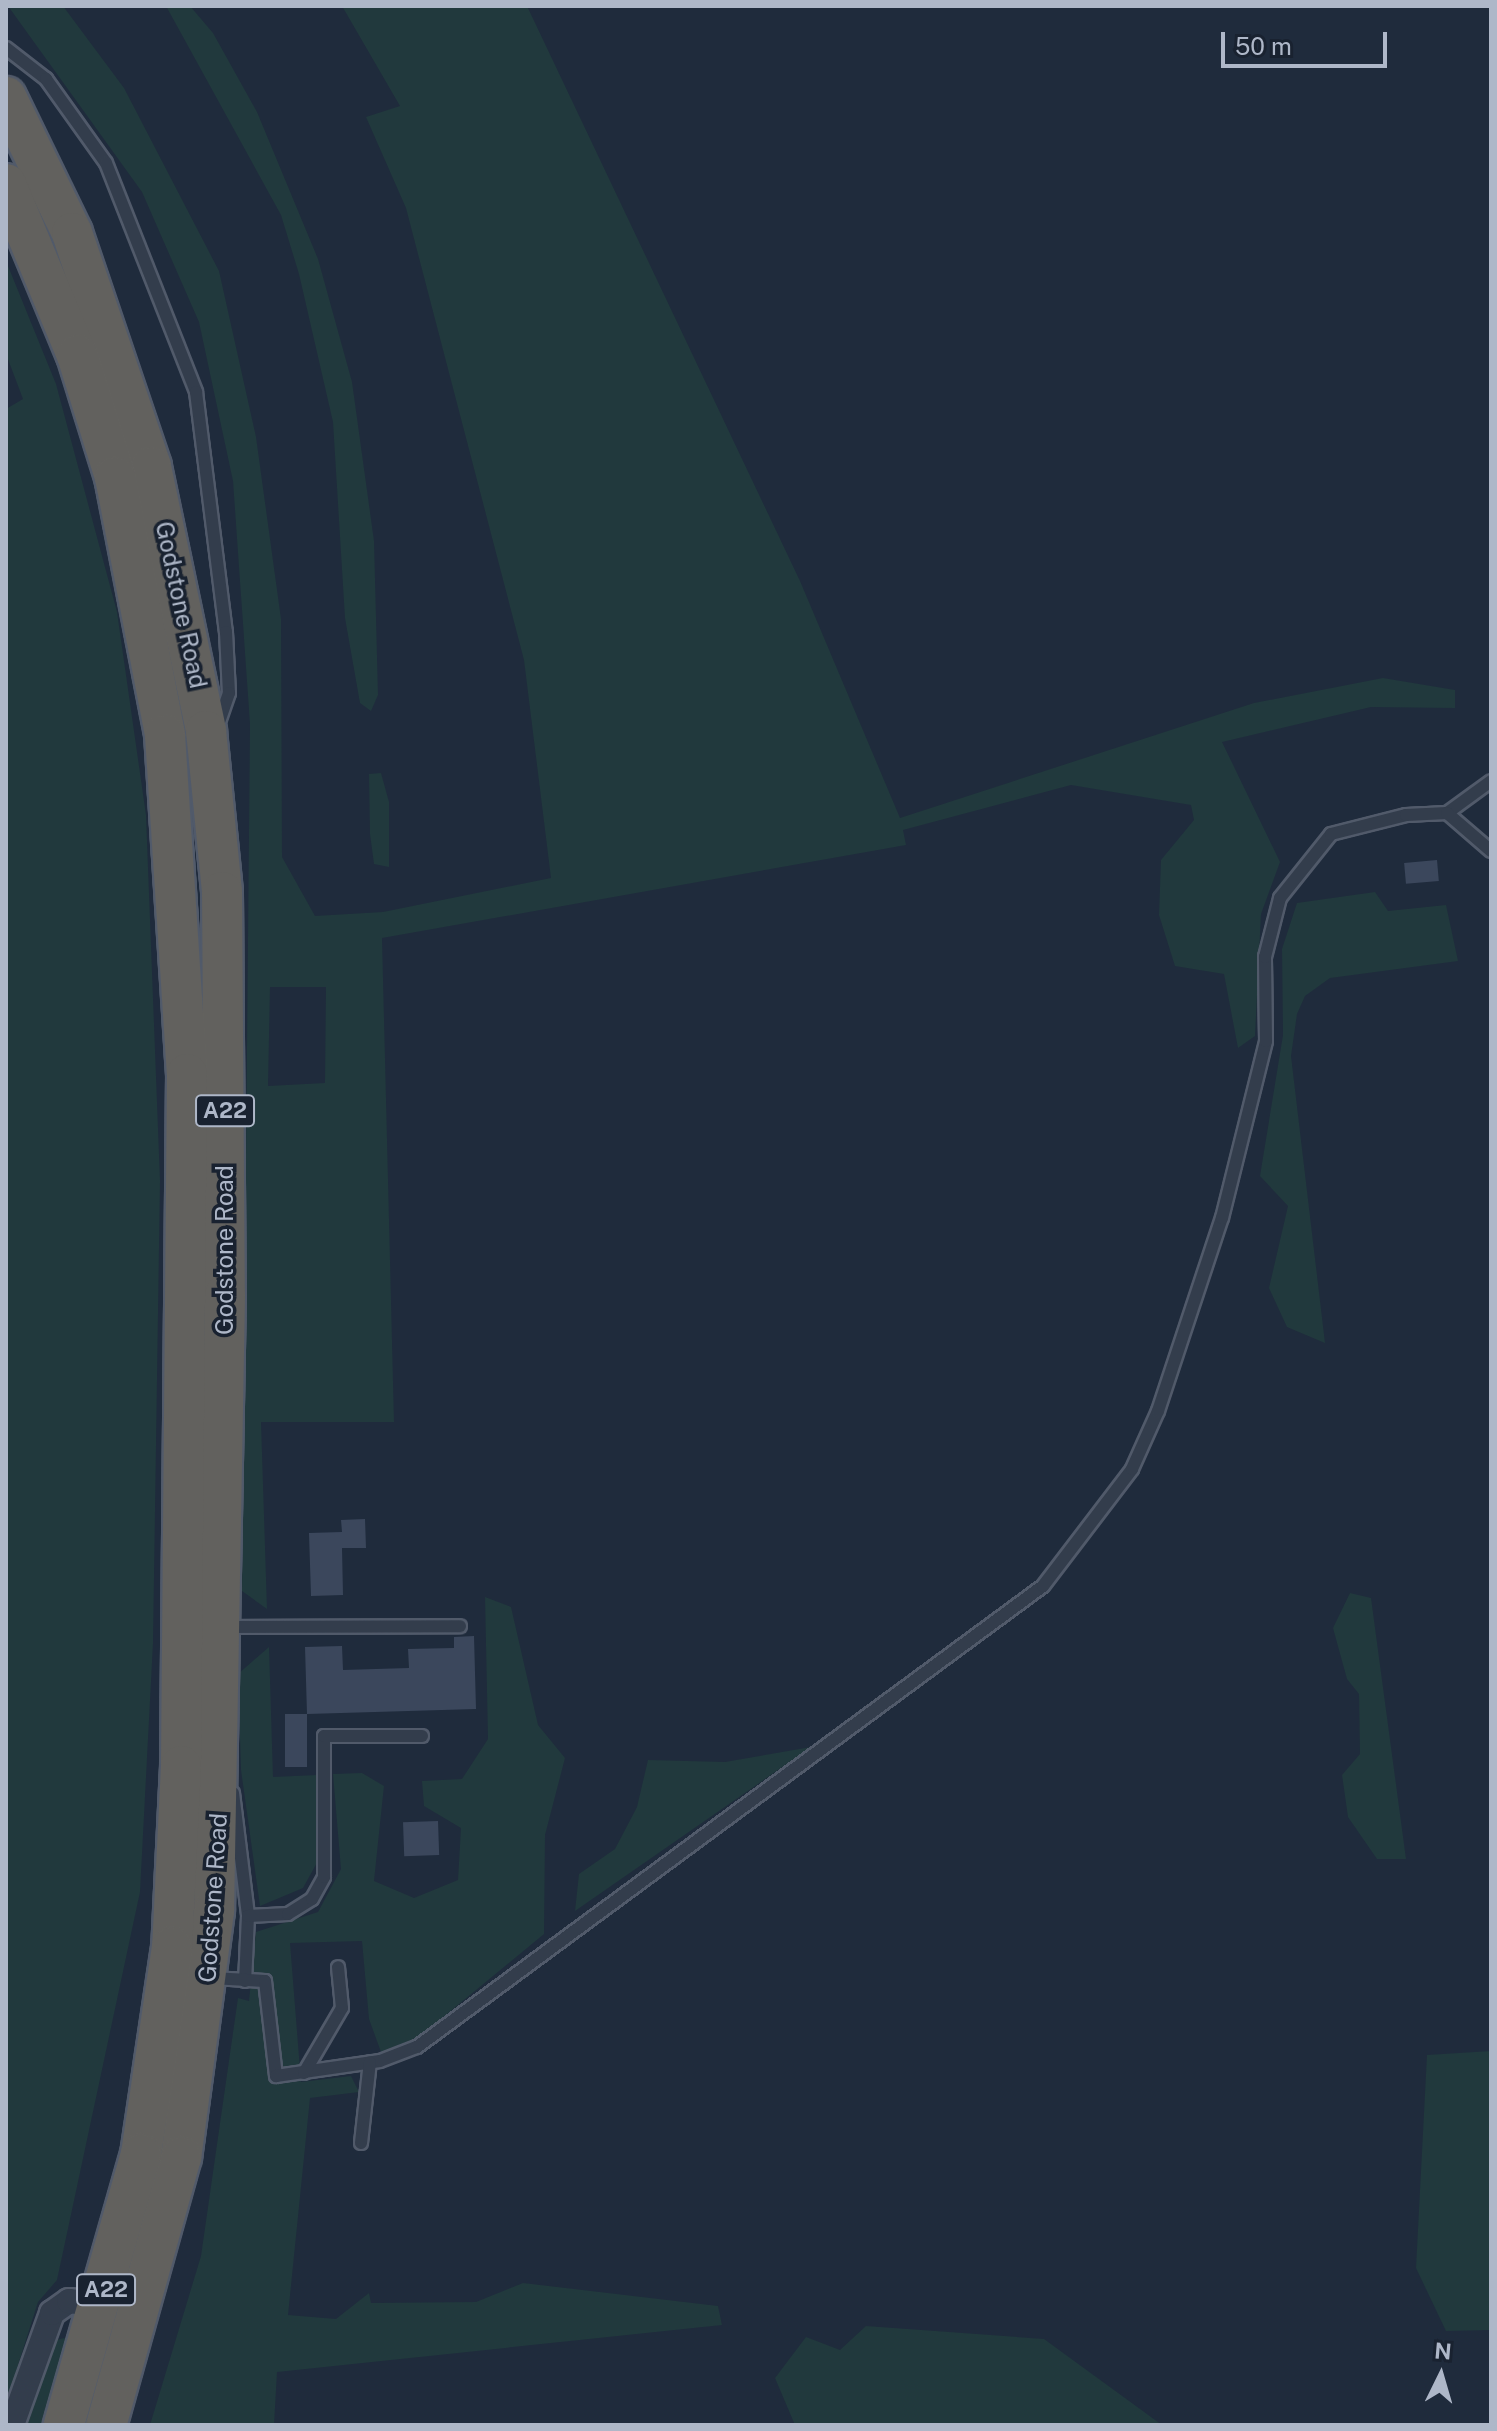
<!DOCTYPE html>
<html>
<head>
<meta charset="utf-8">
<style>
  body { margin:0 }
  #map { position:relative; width:1497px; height:2431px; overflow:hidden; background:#1f2b3c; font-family:"Public Sans",sans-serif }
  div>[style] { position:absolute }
  .green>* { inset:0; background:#21393d }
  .building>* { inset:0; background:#3b475c; transform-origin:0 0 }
  .roads { filter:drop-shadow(2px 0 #515a6a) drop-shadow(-2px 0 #515a6a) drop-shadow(0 2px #515a6a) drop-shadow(0 -2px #515a6a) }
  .service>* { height:12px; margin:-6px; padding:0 6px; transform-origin:6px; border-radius:6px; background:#333d4c }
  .minor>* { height:24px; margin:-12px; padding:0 12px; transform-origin:12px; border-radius:12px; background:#333d4c }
  .trunk>* { height:40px; margin:-20px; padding:0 20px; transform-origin:20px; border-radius:20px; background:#62615e }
  span { translate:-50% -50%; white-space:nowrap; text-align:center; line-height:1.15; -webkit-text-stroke:7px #192230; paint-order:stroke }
  .shield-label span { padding:2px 6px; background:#192230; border:2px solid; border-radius:6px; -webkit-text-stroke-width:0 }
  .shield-label { font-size:22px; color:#aeb7c8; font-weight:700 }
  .street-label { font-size:24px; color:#aeb7c8 }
  .frame { position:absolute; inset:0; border:8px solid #aeb7c8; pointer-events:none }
  .north { position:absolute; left:1401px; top:2335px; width:80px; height:80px; -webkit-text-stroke:6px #192230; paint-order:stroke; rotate:5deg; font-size:22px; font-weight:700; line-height:32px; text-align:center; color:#aeb7c8 }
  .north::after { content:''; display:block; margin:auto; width:28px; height:36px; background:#aeb7c8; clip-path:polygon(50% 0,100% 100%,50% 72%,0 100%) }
  .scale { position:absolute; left:1221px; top:32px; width:166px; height:36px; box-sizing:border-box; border:4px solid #aeb7c8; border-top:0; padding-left:10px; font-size:24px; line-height:28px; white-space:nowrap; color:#aeb7c8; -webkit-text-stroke:6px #192230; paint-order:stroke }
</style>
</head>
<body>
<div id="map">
  <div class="green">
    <div style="clip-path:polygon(evenodd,8px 6px,63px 6px,124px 88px,219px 271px,256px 437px,281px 619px,282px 857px,315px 916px,383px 912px,551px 878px,524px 660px,406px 208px,366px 117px,400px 106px,342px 6px,527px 6px,800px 581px,900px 818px,1254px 703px,1383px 678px,1455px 690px,1455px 708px,1371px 707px,1222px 742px,1280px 862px,1261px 914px,1255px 1036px,1238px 1048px,1224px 974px,1175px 966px,1159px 915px,1161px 860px,1194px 820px,1191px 805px,1071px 785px,903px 830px,906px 845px,382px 938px,394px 1422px,261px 1422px,267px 1609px,242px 1591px,250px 724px,233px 481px,199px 322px,142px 192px,8px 6px,270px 987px,326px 987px,325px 1083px,268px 1086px,270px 987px)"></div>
    <div style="clip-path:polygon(166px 6px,190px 6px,213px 33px,257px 112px,318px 259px,352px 382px,374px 541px,378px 695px,371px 711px,360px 703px,345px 618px,333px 422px,299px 274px,281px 215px)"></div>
    <div style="clip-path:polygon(6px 261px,56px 384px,117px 612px,146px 815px,160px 1181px,153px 1643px,140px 1892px,57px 2280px,38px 2302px,6px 2403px,6px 409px,23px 399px,6px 354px)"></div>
    <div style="clip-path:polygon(381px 773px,389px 802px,389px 867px,374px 864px,370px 834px,369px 774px)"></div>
    <div style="clip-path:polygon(1375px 892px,1388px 911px,1446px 905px,1458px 961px,1330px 978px,1305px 996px,1297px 1014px,1291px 1056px,1325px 1343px,1287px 1327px,1269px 1288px,1288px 1206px,1260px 1176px,1283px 1035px,1282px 949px,1297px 903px)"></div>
    <div style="clip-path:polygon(1350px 1593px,1371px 1598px,1406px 1859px,1377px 1859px,1348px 1817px,1342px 1775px,1360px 1754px,1359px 1694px,1347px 1679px,1333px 1628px)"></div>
    <div style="clip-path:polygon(485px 1597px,511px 1607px,538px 1725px,565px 1758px,545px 1835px,544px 1934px,419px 2037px,381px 2052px,369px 2019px,362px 1941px,290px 1943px,301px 2082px,351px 2076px,359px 2092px,310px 2098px,288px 2315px,336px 2319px,369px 2293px,371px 2303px,476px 2302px,523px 2283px,718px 2306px,722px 2325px,277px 2372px,274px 2425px,150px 2425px,201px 2256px,238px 1998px,249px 2001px,256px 1932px,318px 1912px,341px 1869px,333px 1774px,362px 1773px,384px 1786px,374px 1881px,414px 1898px,458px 1880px,461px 1828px,424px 1806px,422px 1781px,462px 1779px,488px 1739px)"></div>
    <div style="clip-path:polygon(269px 1647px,273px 1777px,317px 1775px,319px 1859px,303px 1888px,260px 1906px,241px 1770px,238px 1674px)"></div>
    <div style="clip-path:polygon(811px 1747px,575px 1911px,579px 1874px,615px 1849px,637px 1807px,648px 1760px,725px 1762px)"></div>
    <div style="clip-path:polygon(1491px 2051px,1491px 2330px,1446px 2331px,1416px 2268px,1427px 2055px)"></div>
    <div style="clip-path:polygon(866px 2326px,1044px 2339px,1162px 2425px,795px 2425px,775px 2378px,806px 2337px,840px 2350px)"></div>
    <div style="clip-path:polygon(69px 2337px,52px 2425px,22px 2425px,51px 2341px)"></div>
  </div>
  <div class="building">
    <div style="left:1437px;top:860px;width:21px;height:33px;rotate:85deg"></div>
    <div style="clip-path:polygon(365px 1519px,366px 1548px,342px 1548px,343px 1595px,311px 1596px,309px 1533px,342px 1532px,341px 1520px)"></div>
    <div style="clip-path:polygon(474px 1636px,476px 1709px,307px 1714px,305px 1647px,342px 1646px,343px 1670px,409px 1668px,408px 1649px,454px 1648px,454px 1637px)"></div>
    <div style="left:285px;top:1714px;width:22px;height:53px"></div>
    <div style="left:438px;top:1821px;width:34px;height:35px;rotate:88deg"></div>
  </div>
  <div class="roads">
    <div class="service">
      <div style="left:6px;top:48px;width:51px;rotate:37.8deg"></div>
      <div style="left:46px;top:79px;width:103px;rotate:54.5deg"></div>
      <div style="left:106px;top:163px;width:246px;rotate:68.5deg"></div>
      <div style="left:196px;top:392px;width:242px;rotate:82.9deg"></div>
      <div style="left:226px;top:632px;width:61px;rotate:87.2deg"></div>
      <div style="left:229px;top:693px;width:34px;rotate:109deg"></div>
      <div style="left:1447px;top:813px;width:54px;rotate:-36deg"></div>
      <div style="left:225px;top:1627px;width:235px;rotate:-0.2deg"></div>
      <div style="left:233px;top:1793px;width:124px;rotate:83deg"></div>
      <div style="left:248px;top:1916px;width:65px;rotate:92.6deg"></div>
      <div style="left:248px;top:1916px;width:40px;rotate:-2.9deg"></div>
      <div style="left:288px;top:1914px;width:28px;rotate:-32deg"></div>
      <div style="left:312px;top:1899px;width:25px;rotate:-61deg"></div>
      <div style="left:324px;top:1877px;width:141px;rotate:-90deg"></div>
      <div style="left:324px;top:1736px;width:98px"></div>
      <div style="left:212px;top:1978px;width:53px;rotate:3.2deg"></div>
      <div style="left:265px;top:1981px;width:96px;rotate:83.4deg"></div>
      <div style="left:276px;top:2076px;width:105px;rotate:-8.2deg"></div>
      <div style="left:380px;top:2061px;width:40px;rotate:-21deg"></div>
      <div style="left:417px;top:2047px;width:777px;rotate:-36.37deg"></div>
      <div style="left:1043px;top:1586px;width:147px;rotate:-52.7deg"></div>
      <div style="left:1132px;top:1469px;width:64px;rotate:-65.9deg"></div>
      <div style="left:1158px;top:1411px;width:203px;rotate:-71.7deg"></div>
      <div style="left:1222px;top:1218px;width:182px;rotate:-76deg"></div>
      <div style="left:1266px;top:1041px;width:84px;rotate:-90.7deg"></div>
      <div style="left:1265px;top:957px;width:61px;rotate:-75.7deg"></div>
      <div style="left:1280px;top:898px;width:82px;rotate:-51.4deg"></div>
      <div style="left:1331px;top:834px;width:77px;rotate:-14.2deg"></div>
      <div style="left:1406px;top:815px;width:41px;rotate:-2.8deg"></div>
      <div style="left:1447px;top:813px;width:58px;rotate:40.8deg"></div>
      <div style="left:304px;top:2073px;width:75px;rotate:-59.7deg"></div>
      <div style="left:342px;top:2008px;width:41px;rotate:-95.6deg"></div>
      <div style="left:361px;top:2143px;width:81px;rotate:-83.7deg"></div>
    </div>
    <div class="minor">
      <div style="left:12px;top:2425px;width:119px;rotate:-70.3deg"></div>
      <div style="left:52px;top:2313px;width:21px;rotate:-35deg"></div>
      <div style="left:69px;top:2301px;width:32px;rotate:7deg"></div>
    </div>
    <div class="trunk">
      <div style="left:6px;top:97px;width:151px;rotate:64.1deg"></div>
      <div style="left:72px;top:233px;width:247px;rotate:71.3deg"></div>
      <div style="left:151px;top:467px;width:270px;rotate:78.2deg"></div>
      <div style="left:206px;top:731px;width:162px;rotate:84.3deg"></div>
      <div style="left:222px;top:892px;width:403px;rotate:89.6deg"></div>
      <div style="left:225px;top:1295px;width:616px;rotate:91.02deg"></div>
      <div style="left:214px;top:1911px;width:248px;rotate:97.6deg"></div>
      <div style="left:181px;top:2157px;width:278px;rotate:105.6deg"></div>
      <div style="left:6px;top:184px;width:185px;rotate:67.5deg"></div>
      <div style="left:77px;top:355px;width:128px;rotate:72.7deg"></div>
      <div style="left:115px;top:477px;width:263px;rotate:79deg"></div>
      <div style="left:165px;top:735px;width:340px;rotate:86.3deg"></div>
      <div style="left:187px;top:1074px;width:692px;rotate:90.5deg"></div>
      <div style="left:181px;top:1766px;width:181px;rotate:92.8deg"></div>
      <div style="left:172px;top:1947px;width:209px;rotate:98.5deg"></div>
      <div style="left:141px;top:2154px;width:282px;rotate:105.9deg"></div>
    </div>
  </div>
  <div class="shield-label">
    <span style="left:225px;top:1111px">A22</span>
    <span style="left:106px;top:2290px">A22</span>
  </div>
  <div class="street-label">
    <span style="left:181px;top:605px;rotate:78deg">Godstone Road</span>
    <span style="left:225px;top:1250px;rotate:-90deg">Godstone Road</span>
    <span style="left:213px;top:1898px;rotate:-86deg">Godstone Road</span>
  </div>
  <div class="frame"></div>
  <div class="north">N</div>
  <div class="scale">50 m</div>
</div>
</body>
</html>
